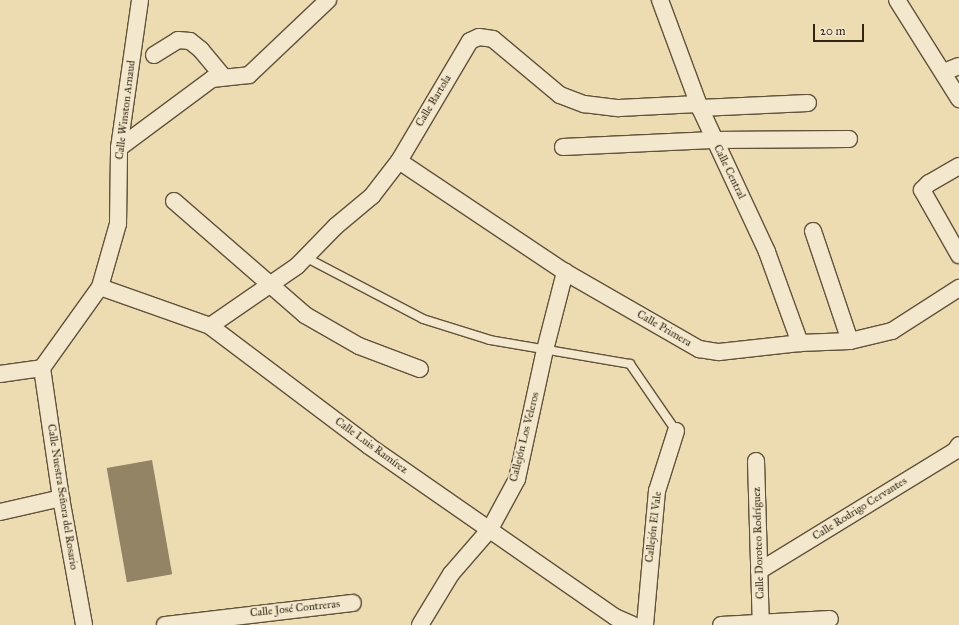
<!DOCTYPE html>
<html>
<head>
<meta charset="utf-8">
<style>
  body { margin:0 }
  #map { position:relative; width:959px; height:625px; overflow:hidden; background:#eddbb2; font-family:"IM FELL Great Primer",serif }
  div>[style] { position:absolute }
  .building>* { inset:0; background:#948466; transform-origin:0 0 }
  .roads { filter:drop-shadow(1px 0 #62523b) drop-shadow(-1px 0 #62523b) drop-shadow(0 1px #62523b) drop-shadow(0 -1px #62523b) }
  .lane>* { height:8px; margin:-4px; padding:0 4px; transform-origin:4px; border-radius:4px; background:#f3e8cd }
  .street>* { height:16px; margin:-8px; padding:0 8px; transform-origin:8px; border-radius:8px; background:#f3e8cd }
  span { translate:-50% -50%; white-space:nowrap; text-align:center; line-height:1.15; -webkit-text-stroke:3.5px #f3e8cd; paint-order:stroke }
  .street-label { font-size:11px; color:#332513 }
  .scale { position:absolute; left:813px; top:24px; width:51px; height:18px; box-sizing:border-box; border:2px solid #332513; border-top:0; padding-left:5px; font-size:12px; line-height:14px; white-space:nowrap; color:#332513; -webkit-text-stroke:3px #f3e8cd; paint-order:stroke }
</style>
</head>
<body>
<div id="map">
  <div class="building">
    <div style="left:152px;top:460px;width:116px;height:46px;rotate:80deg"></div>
  </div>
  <div class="roads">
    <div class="lane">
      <div style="left:305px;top:257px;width:133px;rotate:27.7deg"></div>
      <div style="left:423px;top:319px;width:70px;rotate:17.4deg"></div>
      <div style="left:490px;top:340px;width:142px;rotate:9.7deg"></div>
      <div style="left:630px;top:364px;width:81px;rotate:55.5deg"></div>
    </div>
    <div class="street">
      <div style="left:660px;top:0;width:115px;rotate:69.7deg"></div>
      <div style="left:700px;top:108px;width:159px;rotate:65deg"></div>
      <div style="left:767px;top:252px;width:97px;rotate:70.1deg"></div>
      <div style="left:897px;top:0;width:117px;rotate:57.9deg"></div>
      <div style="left:154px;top:55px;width:28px;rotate:-32deg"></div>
      <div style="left:178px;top:40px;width:12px;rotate:5deg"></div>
      <div style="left:190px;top:41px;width:14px;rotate:39deg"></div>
      <div style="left:201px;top:50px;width:34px;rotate:50deg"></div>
      <div style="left:944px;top:72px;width:16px;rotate:-22deg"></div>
      <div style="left:700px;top:108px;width:108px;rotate:-2.7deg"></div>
      <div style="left:563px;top:147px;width:150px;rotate:-2.7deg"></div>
      <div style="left:713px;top:140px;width:136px;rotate:-0.4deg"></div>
      <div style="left:119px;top:148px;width:116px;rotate:-36.6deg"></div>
      <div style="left:212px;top:79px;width:37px;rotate:-6deg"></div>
      <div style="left:249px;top:75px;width:109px;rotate:-43.5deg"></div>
      <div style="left:399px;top:161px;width:200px;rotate:33.8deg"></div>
      <div style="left:565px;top:272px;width:155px;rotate:29.9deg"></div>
      <div style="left:699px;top:349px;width:20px;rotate:9deg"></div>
      <div style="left:719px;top:352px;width:81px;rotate:-6.3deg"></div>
      <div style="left:800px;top:343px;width:50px;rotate:-2.3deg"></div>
      <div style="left:850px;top:341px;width:43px;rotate:-13.4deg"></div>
      <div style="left:892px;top:331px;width:80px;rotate:-32.7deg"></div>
      <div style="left:959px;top:166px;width:34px;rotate:150deg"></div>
      <div style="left:929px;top:183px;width:10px;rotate:135deg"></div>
      <div style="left:922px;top:190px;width:75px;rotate:60.4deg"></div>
      <div style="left:174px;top:201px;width:174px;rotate:41deg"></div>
      <div style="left:305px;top:315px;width:62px;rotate:29.9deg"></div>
      <div style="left:359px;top:346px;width:65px;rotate:20.7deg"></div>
      <div style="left:813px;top:231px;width:116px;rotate:71.4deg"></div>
      <div style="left:100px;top:287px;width:117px;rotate:19.5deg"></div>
      <div style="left:210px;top:326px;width:199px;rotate:37deg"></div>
      <div style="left:369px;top:446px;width:300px;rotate:34.8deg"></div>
      <div style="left:615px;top:617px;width:20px;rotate:24deg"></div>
      <div style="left:210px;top:326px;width:106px;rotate:-34.6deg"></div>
      <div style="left:297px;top:266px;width:56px;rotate:-45.7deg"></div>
      <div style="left:336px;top:226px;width:47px;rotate:-39.8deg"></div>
      <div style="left:372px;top:196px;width:44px;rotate:-52.4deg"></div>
      <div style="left:399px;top:161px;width:139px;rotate:-59.4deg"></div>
      <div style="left:470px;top:41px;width:10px;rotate:-24deg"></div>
      <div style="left:479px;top:37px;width:14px;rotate:8deg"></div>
      <div style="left:493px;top:39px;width:87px;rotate:39.9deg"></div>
      <div style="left:560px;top:95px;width:26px;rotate:21deg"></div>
      <div style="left:584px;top:104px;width:35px;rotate:7deg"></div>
      <div style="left:619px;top:108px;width:79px;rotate:-2.9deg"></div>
      <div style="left:42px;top:368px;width:100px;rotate:-54.4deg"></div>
      <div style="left:100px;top:287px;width:66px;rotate:-74.1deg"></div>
      <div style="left:118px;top:224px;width:76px;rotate:-89.2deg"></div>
      <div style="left:119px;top:148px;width:149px;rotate:-81.9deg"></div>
      <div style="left:42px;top:368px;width:131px;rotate:81.7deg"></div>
      <div style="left:61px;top:498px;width:129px;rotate:79.7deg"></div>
      <div style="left:0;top:374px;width:42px;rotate:-8.1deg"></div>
      <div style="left:756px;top:461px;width:164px;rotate:88.3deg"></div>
      <div style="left:0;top:512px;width:63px;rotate:-12.9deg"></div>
      <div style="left:759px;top:571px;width:230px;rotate:-31.5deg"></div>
      <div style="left:955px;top:451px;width:7px;rotate:-56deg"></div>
      <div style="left:165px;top:625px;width:189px;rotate:-6.7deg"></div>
      <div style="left:420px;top:625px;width:60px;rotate:-58.7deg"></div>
      <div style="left:451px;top:574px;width:60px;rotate:-49.1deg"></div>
      <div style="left:490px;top:529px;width:57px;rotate:-61.6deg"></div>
      <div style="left:517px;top:479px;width:132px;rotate:-77.8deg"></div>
      <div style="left:545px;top:350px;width:81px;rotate:-75.6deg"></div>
      <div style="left:645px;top:625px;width:135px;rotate:-84.9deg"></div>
      <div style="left:657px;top:491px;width:63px;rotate:-72.4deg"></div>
      <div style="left:721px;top:625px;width:109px;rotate:-3.2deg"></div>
    </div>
  </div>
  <div class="street-label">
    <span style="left:434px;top:101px;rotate:-59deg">Calle Bartola</span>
    <span style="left:126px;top:110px;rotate:-83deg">Calle Winston Arnaud</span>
    <span style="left:729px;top:172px;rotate:64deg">Calle Central</span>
    <span style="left:664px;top:329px;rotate:30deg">Calle Primera</span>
    <span style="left:525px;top:437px;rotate:-76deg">Callejón Los Veleros</span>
    <span style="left:371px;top:446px;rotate:36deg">Calle Luis Ramírez</span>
    <span style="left:62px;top:497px;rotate:81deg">Calle Nuestra Señora del Rosario</span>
    <span style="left:860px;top:509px;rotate:-32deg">Calle Rodrigo Cervantes</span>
    <span style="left:654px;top:527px;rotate:-83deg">Callejón El Vale</span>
    <span style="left:759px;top:543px;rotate:-92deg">Calle Doroteo Rodríguez</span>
    <span style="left:295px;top:609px;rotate:-6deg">Calle José Contreras</span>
  </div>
  <div class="scale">20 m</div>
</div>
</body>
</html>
